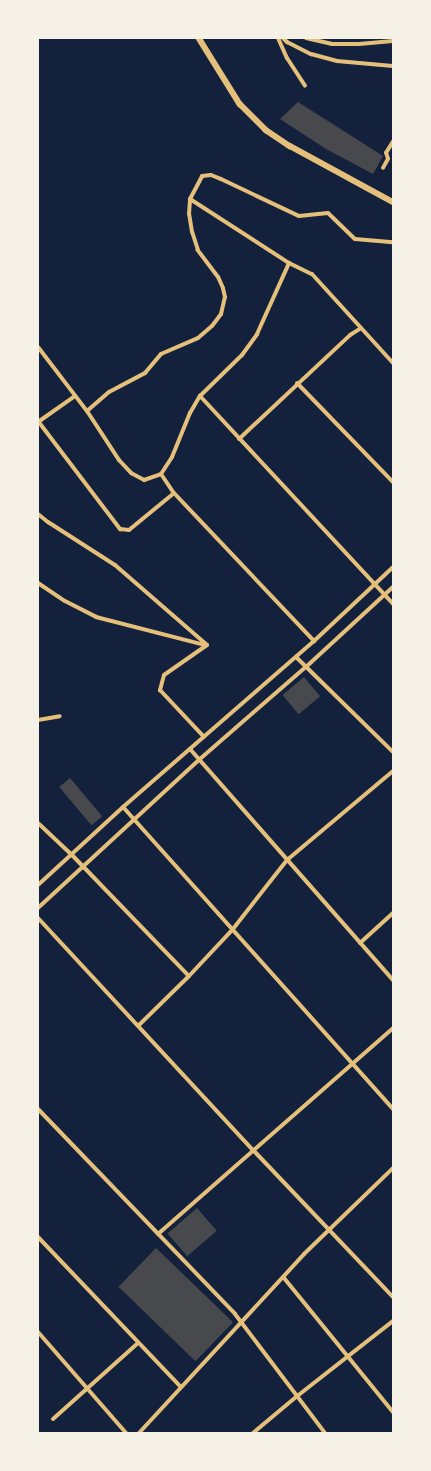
<!DOCTYPE html>
<html>
<head>
<meta charset="utf-8">
<style>
  body { margin:0 }
  #map { position:relative; width:431px; height:1471px; overflow:hidden; background:#14213d; font-family:Manrope,sans-serif }
  div>[style] { position:absolute }
  .building>* { inset:0; background:#48494c; transform-origin:0 0 }
  .pedestrian>* { height:3.5px; margin:-1.75px; padding:0 1.75px; transform-origin:1.75px; border-radius:1.75px; background:#e5c07b }
  .minor>* { height:4px; margin:-2px; padding:0 2px; transform-origin:2px; border-radius:2px; background:#e5c07b }
  .tertiary>* { height:5.5px; margin:-2.75px; padding:0 2.75px; transform-origin:2.75px; border-radius:2.75px; background:#e5c07b }
  span { translate:-50% -50%; white-space:nowrap; text-align:center; line-height:1.15; -webkit-text-stroke:3.5px #f6f1e7; paint-order:stroke }
  .frame { position:absolute; inset:0; border:39px solid #f6f1e7; pointer-events:none }
</style>
</head>
<body>
<div id="map">
  <div class="building">
    <div style="clip-path:polygon(298px 102px,383px 156px,373px 174px,326px 149px,280px 119px)"></div>
    <div style="left:304px;top:677px;width:25px;height:28px;rotate:50deg"></div>
    <div style="left:70px;top:778px;width:50px;height:14px;rotate:50deg"></div>
    <div style="left:197px;top:1208px;width:30px;height:39px;rotate:49deg"></div>
    <div style="left:156px;top:1248px;width:107px;height:54px;rotate:44deg"></div>
  </div>
  <div class="pedestrian">
    <div style="left:383px;top:168px;width:10px;rotate:-61deg"></div>
    <div style="left:388px;top:159px;width:6px;rotate:-108deg"></div>
    <div style="left:386px;top:153px;width:13px;rotate:-58deg"></div>
    <div style="left:38px;top:908px;width:220px;rotate:-42.6deg"></div>
    <div style="left:200px;top:759px;width:140px;rotate:-41deg"></div>
    <div style="left:306px;top:667px;width:118px;rotate:-42.6deg"></div>
  </div>
  <div class="minor">
    <div style="left:278px;top:38px;width:22px;rotate:66deg"></div>
    <div style="left:287px;top:58px;width:33px;rotate:57deg"></div>
    <div style="left:283px;top:38px;width:6px;rotate:45deg"></div>
    <div style="left:287px;top:42px;width:27px;rotate:27deg"></div>
    <div style="left:311px;top:54px;width:27px;rotate:15deg"></div>
    <div style="left:337px;top:61px;width:56px;rotate:5.1deg"></div>
    <div style="left:306px;top:38px;width:27px;rotate:13deg"></div>
    <div style="left:332px;top:44px;width:27px"></div>
    <div style="left:359px;top:44px;width:34px;rotate:-5deg"></div>
    <div style="left:190px;top:199px;width:118px;rotate:32.9deg"></div>
    <div style="left:289px;top:263px;width:25px;rotate:26deg"></div>
    <div style="left:312px;top:274px;width:120px;rotate:47.7deg"></div>
    <div style="left:38px;top:347px;width:81px;rotate:52.6deg"></div>
    <div style="left:87px;top:411px;width:59px;rotate:56.9deg"></div>
    <div style="left:119px;top:460px;width:18px;rotate:47deg"></div>
    <div style="left:131px;top:473px;width:15px;rotate:28deg"></div>
    <div style="left:144px;top:480px;width:18px;rotate:-19deg"></div>
    <div style="left:161px;top:474px;width:20px;rotate:-57deg"></div>
    <div style="left:172px;top:457px;width:48px;rotate:-67.8deg"></div>
    <div style="left:190px;top:413px;width:20px;rotate:-60deg"></div>
    <div style="left:200px;top:396px;width:59px;rotate:-44.3deg"></div>
    <div style="left:242px;top:355px;width:26px;rotate:-54deg"></div>
    <div style="left:257px;top:334px;width:78px;rotate:-65.7deg"></div>
    <div style="left:297px;top:383px;width:138px;rotate:45.9deg"></div>
    <div style="left:200px;top:396px;width:284px;rotate:47.1deg"></div>
    <div style="left:87px;top:411px;width:29px;rotate:-41deg"></div>
    <div style="left:109px;top:392px;width:41px;rotate:-27.8deg"></div>
    <div style="left:145px;top:373px;width:25px;rotate:-50deg"></div>
    <div style="left:161px;top:354px;width:40px;rotate:-23.4deg"></div>
    <div style="left:198px;top:338px;width:18px;rotate:-41deg"></div>
    <div style="left:212px;top:326px;width:15px;rotate:-53deg"></div>
    <div style="left:221px;top:314px;width:17px;rotate:-77deg"></div>
    <div style="left:225px;top:297px;width:9px;rotate:-103deg"></div>
    <div style="left:223px;top:288px;width:12px;rotate:-114deg"></div>
    <div style="left:218px;top:277px;width:34px;rotate:-127deg"></div>
    <div style="left:198px;top:250px;width:19px;rotate:-108deg"></div>
    <div style="left:192px;top:232px;width:18px;rotate:-99deg"></div>
    <div style="left:189px;top:214px;width:15px;rotate:-86deg"></div>
    <div style="left:190px;top:199px;width:26px;rotate:-62deg"></div>
    <div style="left:202px;top:176px;width:9px;rotate:-6deg"></div>
    <div style="left:211px;top:175px;width:11px;rotate:22deg"></div>
    <div style="left:221px;top:179px;width:86px;rotate:25.4deg"></div>
    <div style="left:299px;top:216px;width:29px;rotate:-6deg"></div>
    <div style="left:328px;top:213px;width:37px;rotate:44deg"></div>
    <div style="left:355px;top:239px;width:38px;rotate:5deg"></div>
    <div style="left:38px;top:421px;width:136px;rotate:52.8deg"></div>
    <div style="left:120px;top:529px;width:9px;rotate:6deg"></div>
    <div style="left:129px;top:530px;width:58px;rotate:-39.4deg"></div>
    <div style="left:38px;top:422px;width:45px;rotate:-35.1deg"></div>
    <div style="left:239px;top:439px;width:152px;rotate:-43.1deg"></div>
    <div style="left:350px;top:335px;width:13px;rotate:-32deg"></div>
    <div style="left:161px;top:474px;width:23px;rotate:56deg"></div>
    <div style="left:174px;top:493px;width:204px;rotate:46.6deg"></div>
    <div style="left:38px;top:514px;width:13px;rotate:39deg"></div>
    <div style="left:48px;top:522px;width:80px;rotate:32.7deg"></div>
    <div style="left:115px;top:565px;width:122px;rotate:41deg"></div>
    <div style="left:207px;top:645px;width:52px;rotate:145.1deg"></div>
    <div style="left:164px;top:675px;width:16px;rotate:105deg"></div>
    <div style="left:160px;top:690px;width:64px;rotate:46.9deg"></div>
    <div style="left:38px;top:583px;width:32px;rotate:34deg"></div>
    <div style="left:65px;top:601px;width:35px;rotate:27deg"></div>
    <div style="left:96px;top:617px;width:113px;rotate:14.4deg"></div>
    <div style="left:296px;top:657px;width:136px;rotate:44.4deg"></div>
    <div style="left:38px;top:720px;width:22px;rotate:-10deg"></div>
    <div style="left:190px;top:749px;width:308px;rotate:48.7deg"></div>
    <div style="left:123px;top:807px;width:405px;rotate:48.2deg"></div>
    <div style="left:38px;top:823px;width:47px;rotate:43.3deg"></div>
    <div style="left:72px;top:855px;width:168px;rotate:46deg"></div>
    <div style="left:38px;top:885px;width:115px;rotate:-42.5deg"></div>
    <div style="left:123px;top:807px;width:253px;rotate:-41deg"></div>
    <div style="left:314px;top:641px;width:108px;rotate:-43.1deg"></div>
    <div style="left:38px;top:918px;width:318px;rotate:47.2deg"></div>
    <div style="left:254px;top:1151px;width:202px;rotate:46.4deg"></div>
    <div style="left:360px;top:943px;width:45px;rotate:-42.3deg"></div>
    <div style="left:139px;top:1025px;width:70px;rotate:-44.4deg"></div>
    <div style="left:189px;top:976px;width:64px;rotate:-46.9deg"></div>
    <div style="left:233px;top:929px;width:88px;rotate:-52deg"></div>
    <div style="left:287px;top:860px;width:138px;rotate:-40deg"></div>
    <div style="left:38px;top:1109px;width:284px;rotate:46.1deg"></div>
    <div style="left:235px;top:1314px;width:149px;rotate:52.9deg"></div>
    <div style="left:158px;top:1234px;width:313px;rotate:-41.2deg"></div>
    <div style="left:38px;top:1237px;width:207px;rotate:46.4deg"></div>
    <div style="left:284px;top:1278px;width:173px;rotate:50.9deg"></div>
    <div style="left:38px;top:1332px;width:134px;rotate:48.9deg"></div>
    <div style="left:53px;top:1419px;width:114px;rotate:-41.8deg"></div>
    <div style="left:139px;top:1433px;width:243px;rotate:-47.3deg"></div>
    <div style="left:304px;top:1254px;width:124px;rotate:-44deg"></div>
    <div style="left:253px;top:1433px;width:56px;rotate:-39.9deg"></div>
    <div style="left:296px;top:1397px;width:123px;rotate:-38.1deg"></div>
  </div>
  <div class="tertiary">
    <div style="left:199px;top:38px;width:78px;rotate:58.2deg"></div>
    <div style="left:240px;top:104px;width:37px;rotate:45deg"></div>
    <div style="left:266px;top:130px;width:29px;rotate:34deg"></div>
    <div style="left:290px;top:146px;width:117px;rotate:28.5deg"></div>
  </div>
  <div class="frame"></div>
</div>
</body>
</html>
